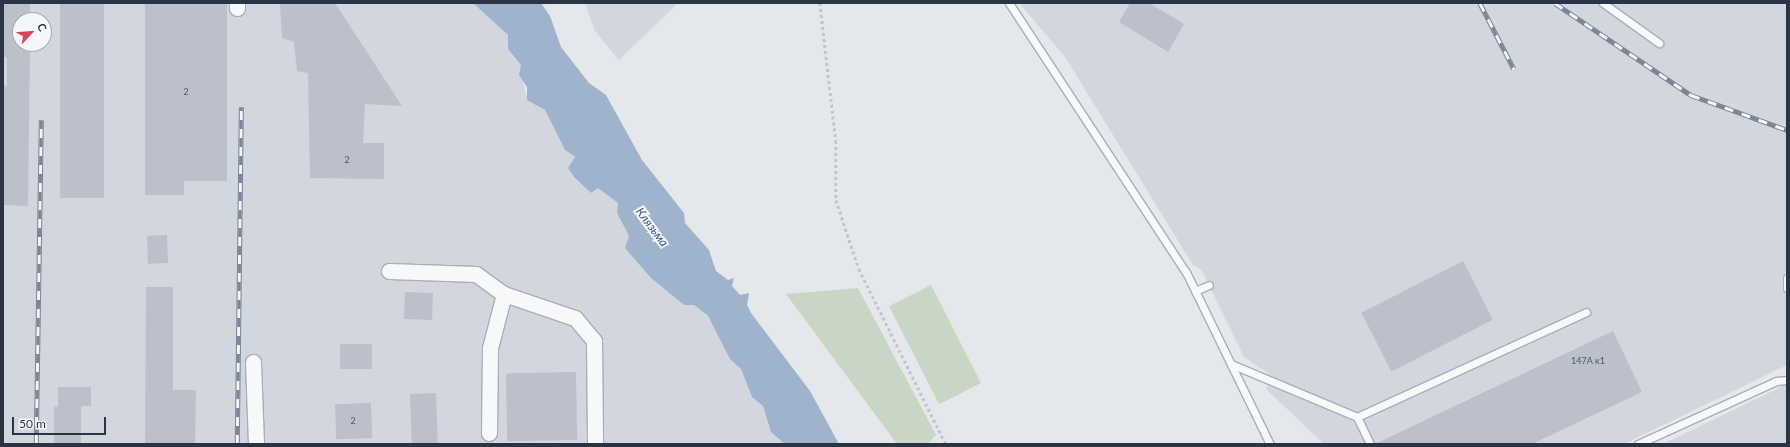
<!DOCTYPE html>
<html>
<head>
<meta charset="utf-8">
<style>
  body { margin:0 }
  #map { position:relative; width:1790px; height:447px; overflow:hidden; background:#e4e7ec; font-family:Lato,sans-serif }
  div>[style] { position:absolute }
  .built>* { inset:0; background:#d2d6de }
  .green>* { inset:0; background:#c9d6c5; transform-origin:0 0 }
  .water>* { inset:0; background:#9fb4cc }
  .building>* { inset:0; background:#bbc0ca; transform-origin:0 0 }
  .path>* { height:2.5px; margin-top:-1.25px; transform-origin:0; background:repeating-linear-gradient(90deg,#c2c5cb 0 3px,transparent 0 6px) }
  .roads { filter:drop-shadow(1px 0 #a9aeb7) drop-shadow(-1px 0 #a9aeb7) drop-shadow(0 1px #a9aeb7) drop-shadow(0 -1px #a9aeb7) }
  .lane>* { height:7px; margin:-3.5px; padding:0 3.5px; transform-origin:3.5px; border-radius:3.5px; background:#f7f8fa }
  .street>* { height:15px; margin:-7.5px; padding:0 7.5px; transform-origin:7.5px; border-radius:7.5px; background:#f7f8fa }
  .rail>* { height:4.5px; margin-top:-2.25px; transform-origin:0; background:repeating-linear-gradient(90deg,#f4f6f9 0 9px,#7d8696 0 18px); box-sizing:border-box; border-block:1px solid #7d8696 }
  span { translate:-50% -50%; white-space:nowrap; text-align:center; line-height:1.15; -webkit-text-stroke:4px #f4f6f9; paint-order:stroke }
  .number-label { font-size:9px; color:#4f5766 }
  .number-label span { -webkit-text-stroke-width:0 }
  .water-label { font-size:12px; color:#34527a; font-style:italic }
  .frame { position:absolute; inset:0; border:4px solid #2b3445; pointer-events:none }
  .north { position:absolute; left:12px; top:12px; width:40px; height:40px; box-sizing:border-box; background:#f4f6f9; border:1px solid #a4a8b1; border-radius:50%; rotate:64deg; font-size:11px; font-weight:700; line-height:16px; text-align:center; color:#2b3445 }
  .north::after { content:''; display:block; margin:auto; width:14px; height:18px; background:#d1495b; clip-path:polygon(50% 0,100% 100%,50% 72%,0 100%) }
  .scale { position:absolute; left:12px; top:417px; width:94px; height:18px; box-sizing:border-box; border:2px solid #2b3445; border-top:0; padding-left:5px; font-size:12px; line-height:14px; white-space:nowrap; color:#2b3445; -webkit-text-stroke:3px #f4f6f9; paint-order:stroke }
</style>
</head>
<body>
<div id="map">
  <div class="built">
    <div style="clip-path:polygon(evenodd,3px 3px,473px 3px,508px 35px,508px 43px,521px 65px,525px 93px,530px 101px,545px 110px,565px 150px,575px 158px,568px 168px,574px 177px,591px 193px,598px 188px,618px 203px,617px 213px,629px 236px,628px 251px,657px 283px,684px 305px,694px 305px,707px 316px,741px 369px,752px 397px,763px 406px,777px 437px,783px 439px,785px 444px,3px 444px,3px 3px,20px 20px,44px 20px,44px 44px,20px 44px,20px 20px)"></div>
    <div style="clip-path:polygon(585px 3px,678px 3px,619px 60px,595px 31px)"></div>
    <div style="clip-path:polygon(1019px 3px,1787px 3px,1787px 365px,1624px 444px,1324px 444px,1266px 389px,1272px 376px,1244px 357px,1201px 269px,1193px 265px,1065px 57px)"></div>
    <div style="clip-path:polygon(1787px 384px,1787px 444px,1663px 444px)"></div>
  </div>
  <div class="green">
    <div style="left:931px;top:285px;width:110px;height:47px;rotate:63deg"></div>
    <div style="clip-path:polygon(858px 288px,936px 435px,927px 444px,897px 444px,786px 294px)"></div>
  </div>
  <div class="water">
    <div style="clip-path:polygon(473px 3px,541px 3px,550px 16px,561px 47px,589px 83px,606px 95px,642px 160px,684px 213px,685px 223px,709px 250px,716px 271px,728px 280px,734px 278px,732px 286px,740px 295px,749px 293px,747px 305px,751px 313px,810px 391px,839px 444px,785px 444px,771px 432px,763px 406px,752px 397px,741px 369px,730px 359px,708px 316px,694px 305px,684px 305px,651px 278px,625px 248px,629px 236px,617px 213px,618px 203px,598px 188px,591px 193px,574px 177px,568px 168px,575px 157px,565px 150px,545px 110px,527px 100px,527px 87px,519px 75px,521px 65px,508px 49px,508px 35px)"></div>
  </div>
  <div class="building">
    <div style="clip-path:polygon(3px 3px,30px 3px,30px 20px,20px 20px,20px 44px,30px 44px,28px 206px,3px 205px,3px 85px,7px 86px,7px 57px,3px 57px)"></div>
    <div style="left:60px;top:3px;width:44px;height:195px"></div>
    <div style="clip-path:polygon(145px 3px,227px 3px,227px 181px,184px 181px,184px 195px,145px 195px)"></div>
    <div style="clip-path:polygon(280px 3px,335px 3px,402px 106px,365px 104px,363px 143px,384px 143px,384px 179px,310px 178px,308px 73px,297px 71px,294px 42px,282px 38px)"></div>
    <div style="clip-path:polygon(1130px 3px,1149px 3px,1184px 24px,1168px 52px,1119px 22px)"></div>
    <div style="left:167px;top:235px;width:28px;height:20px;rotate:88deg"></div>
    <div style="left:1463px;top:261px;width:66px;height:114px;rotate:63deg"></div>
    <div style="clip-path:polygon(146px 287px,173px 287px,173px 390px,196px 390px,195px 444px,145px 444px)"></div>
    <div style="left:405px;top:292px;width:28px;height:27px;rotate:2deg"></div>
    <div style="clip-path:polygon(1613px 331px,1642px 392px,1532px 444px,1375px 444px)"></div>
    <div style="left:340px;top:344px;width:32px;height:25px"></div>
    <div style="left:576px;top:372px;width:68px;height:70px;rotate:89deg"></div>
    <div style="clip-path:polygon(58px 387px,91px 387px,91px 406px,81px 406px,81px 444px,54px 444px,54px 407px,58px 407px)"></div>
    <div style="left:436px;top:393px;width:51px;height:26px;rotate:88deg"></div>
    <div style="left:371px;top:403px;width:35px;height:36px;rotate:88deg"></div>
  </div>
  <div class="path">
    <div style="left:820px;top:3px;width:139px;rotate:83.4deg"></div>
    <div style="left:836px;top:141px;width:59px;rotate:90deg"></div>
    <div style="left:836px;top:200px;width:73px;rotate:71.6deg"></div>
    <div style="left:859px;top:269px;width:195px;rotate:63.6deg"></div>
  </div>
  <div class="roads">
    <div class="lane">
      <div style="left:1009px;top:3px;width:322px;rotate:56.7deg"></div>
      <div style="left:1186px;top:272px;width:191px;rotate:64deg"></div>
      <div style="left:1603px;top:3px;width:69px;rotate:35.5deg"></div>
      <div style="left:1787px;top:278px;width:10px;rotate:90deg"></div>
      <div style="left:1195px;top:291px;width:15px;rotate:-23deg"></div>
      <div style="left:1231px;top:364px;width:137px;rotate:22.8deg"></div>
      <div style="left:1357px;top:417px;width:30px;rotate:64deg"></div>
      <div style="left:1357px;top:417px;width:252px;rotate:-24.6deg"></div>
      <div style="left:1638px;top:444px;width:152px;rotate:-24.5deg"></div>
      <div style="left:1776px;top:381px;width:11px;rotate:-5deg"></div>
    </div>
    <div class="street">
      <div style="left:237px;top:3px;width:5px;rotate:90deg"></div>
      <div style="left:389px;top:271px;width:87px;rotate:2deg"></div>
      <div style="left:476px;top:274px;width:34px;rotate:36deg"></div>
      <div style="left:504px;top:294px;width:75px;rotate:18.7deg"></div>
      <div style="left:575px;top:318px;width:30px;rotate:50deg"></div>
      <div style="left:594px;top:341px;width:101px;rotate:89.4deg"></div>
      <div style="left:253px;top:362px;width:82px;rotate:87.9deg"></div>
      <div style="left:489px;top:433px;width:85px;rotate:-89.3deg"></div>
      <div style="left:490px;top:348px;width:56px;rotate:-75.5deg"></div>
    </div>
  </div>
  <div class="rail">
    <div style="left:1480px;top:3px;width:74px;rotate:62.7deg"></div>
    <div style="left:1555px;top:3px;width:164px;rotate:34.1deg"></div>
    <div style="left:1691px;top:95px;width:102px;rotate:20deg"></div>
    <div style="left:36px;top:444px;width:324px;rotate:-89.1deg"></div>
    <div style="left:237px;top:444px;width:337px;rotate:-89.3deg"></div>
  </div>
  <div class="number-label">
    <span style="left:186px;top:92px">2</span>
    <span style="left:347px;top:160px">2</span>
    <span style="left:1588px;top:361px">147А к1</span>
    <span style="left:353px;top:421px">2</span>
  </div>
  <div class="water-label">
    <span style="left:652px;top:227px;rotate:53deg">Клязьма</span>
  </div>
  <div class="frame"></div>
  <div class="north">С</div>
  <div class="scale">50 m</div>
</div>
</body>
</html>
